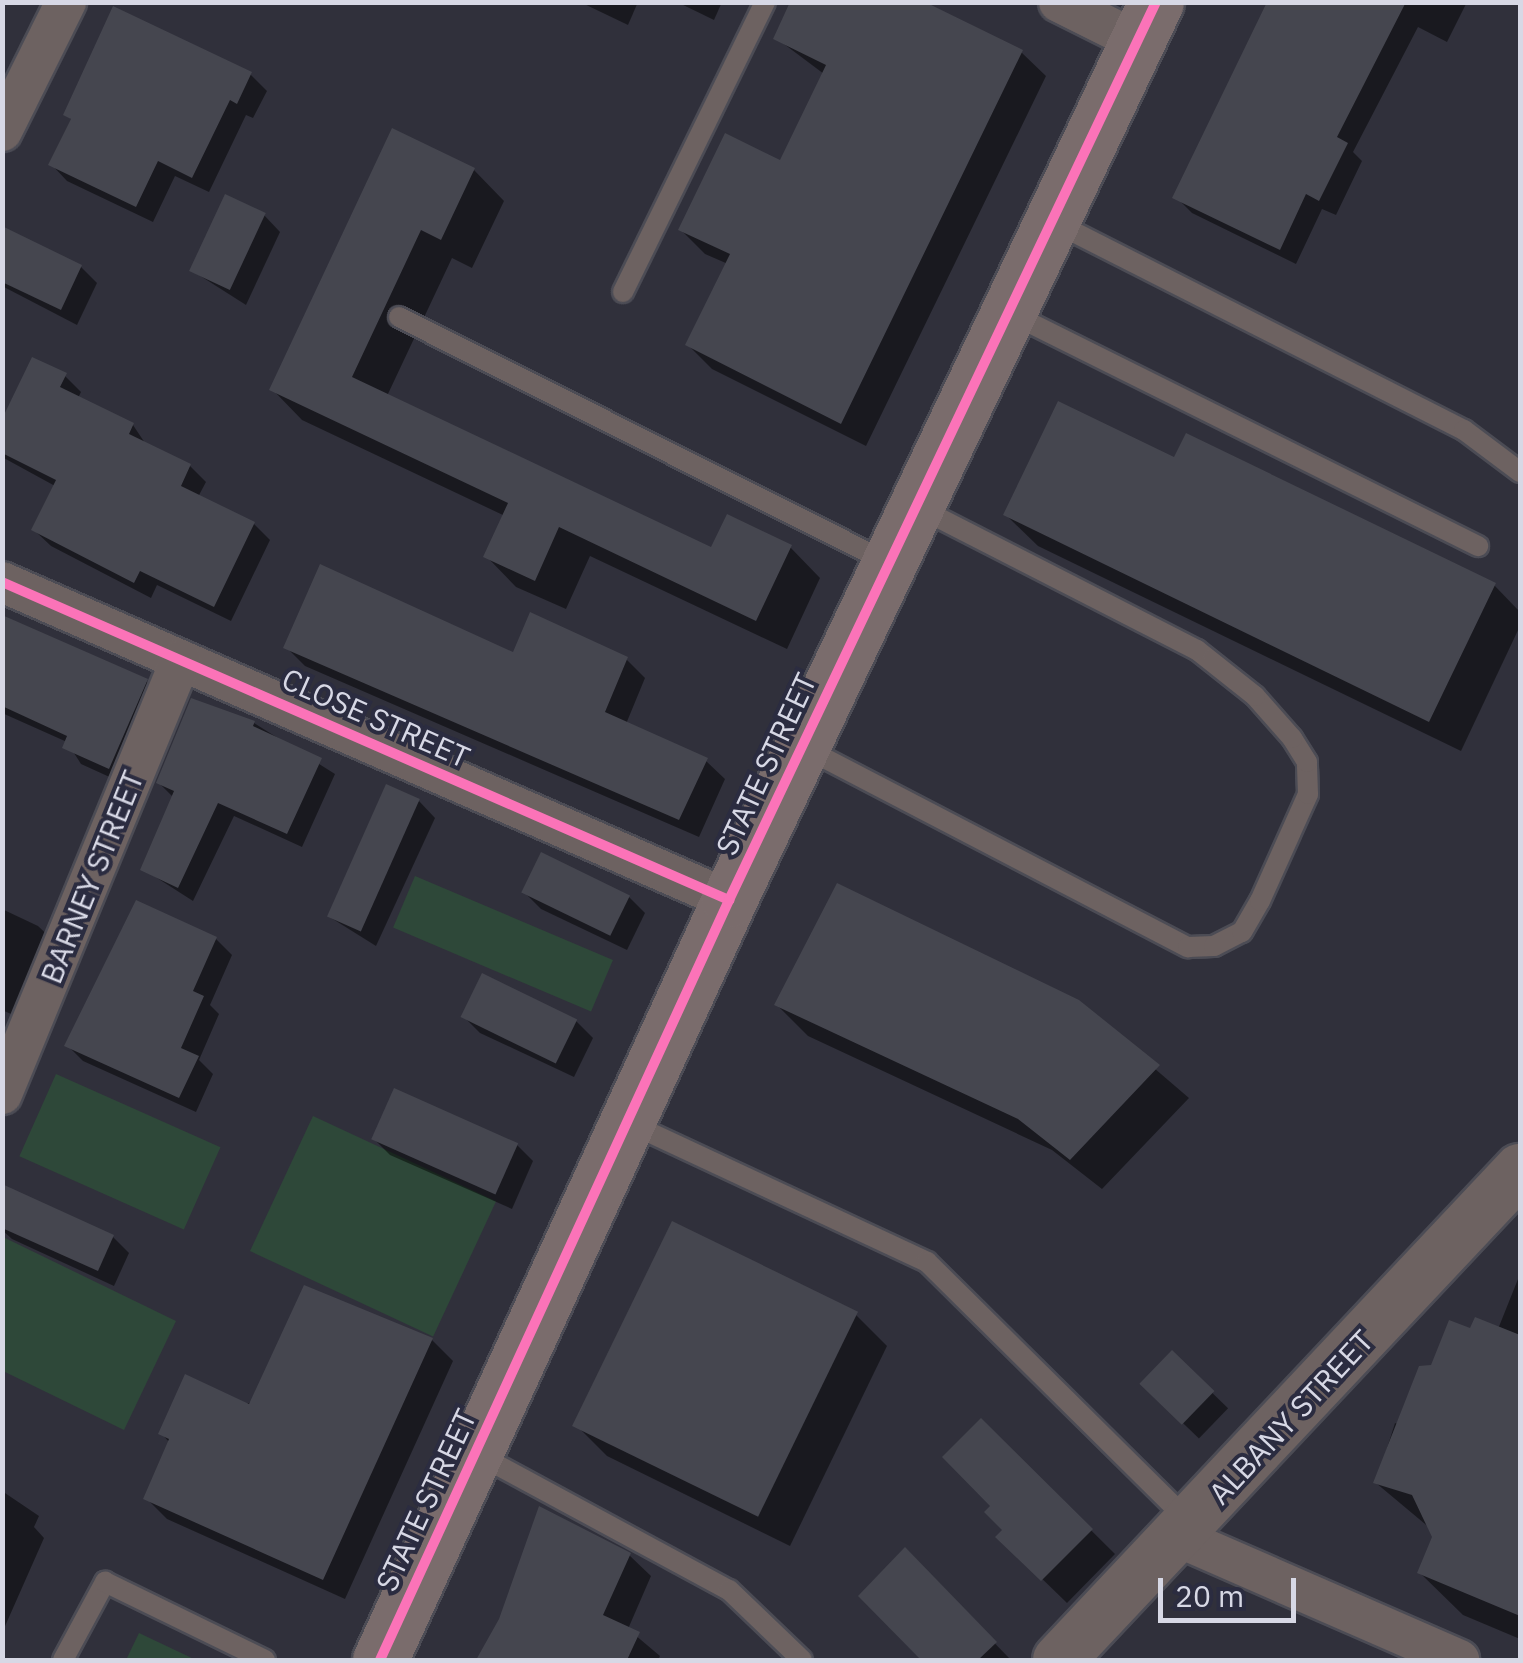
<!DOCTYPE html>
<html>
<head>
<meta charset="utf-8">
<style>
  body { margin:0 }
  #map { position:relative; width:1523px; height:1663px; overflow:hidden; background:#30303b; font-family:"IBM Plex Sans",sans-serif }
  div>[style] { position:absolute }
  .green>* { inset:0; background:#2e4839; transform-origin:0 0 }
  .shadow>* { inset:0; background:#0007; transform-origin:0 0 }
  .building>* { inset:0; background:#45464f; transform-origin:0 0 }
  .roads { filter:drop-shadow(2px 0 #4c4c55) drop-shadow(-2px 0 #4c4c55) drop-shadow(0 2px #4c4c55) drop-shadow(0 -2px #4c4c55) }
  .service>* { height:20px; margin:-10px; padding:0 10px; transform-origin:10px; border-radius:10px; background:#6d6261 }
  .minor>* { height:40px; margin:-20px; padding:0 20px; transform-origin:20px; border-radius:20px; background:#6d6261 }
  .tertiary>* { height:52px; margin:-26px; padding:0 26px; transform-origin:26px; border-radius:26px; background:#6d6261 }
  .primary>* { height:55px; margin:-27.5px; padding:0 27.5px; transform-origin:27.5px; border-radius:27.5px; background:#7a6c6c }
  .cycleway>* { height:10px; margin:-5px; padding:0 5px; transform-origin:5px; border-radius:5px; background:#fb73b8 }
  span { translate:-50% -50%; white-space:nowrap; text-align:center; line-height:1.15; -webkit-text-stroke:8px #2b2c40; paint-order:stroke }
  .street-label { font-size:30px; color:#d7d8e5 }
  .frame { position:absolute; inset:0; border:5px solid #d7d8e5; pointer-events:none }
  .scale { position:absolute; left:1158px; top:1578px; width:138px; height:45px; box-sizing:border-box; border:5px solid #d7d8e5; border-top:0; padding-left:12px; font-size:30px; line-height:35px; white-space:nowrap; color:#d7d8e5; -webkit-text-stroke:8px #2b2c40; paint-order:stroke }
</style>
</head>
<body>
<div id="map">
  <div class="green">
    <div style="left:415px;top:876px;width:215px;height:56px;rotate:23deg"></div>
    <div style="left:56px;top:1074px;width:180px;height:90px;rotate:24deg"></div>
    <div style="left:313px;top:1116px;width:202px;height:149px;rotate:25deg"></div>
    <div style="clip-path:polygon(3px 1237px,176px 1321px,124px 1430px,3px 1371px)"></div>
    <div style="clip-path:polygon(139px 1633px,196px 1660px,126px 1660px)"></div>
  </div>
  <div class="shadow">
    <div style="clip-path:polygon(580px 2px,638px 2px,628px 25px)"></div>
    <div style="clip-path:polygon(677px 2px,722px 2px,714px 20px)"></div>
    <div style="clip-path:polygon(1274px 2px,1467px 2px,1447px 42px,1418px 27px,1353px 152px,1362px 161px,1336px 215px,1322px 209px,1296px 264px,1192px 213px,1176px 197px)"></div>
    <div style="clip-path:polygon(776px 38px,1021px 52px,1046px 76px,866px 446px,712px 369px,688px 345px,728px 264px,705px 254px,681px 230px,781px 164px,824px 74px)"></div>
    <div style="clip-path:polygon(250px 74px,267px 91px,253px 118px,246px 115px,209px 192px,175px 176px,153px 222px,67px 181px,51px 164px,73px 121px,66px 114px)"></div>
    <div style="clip-path:polygon(474px 170px,504px 201px,472px 268px,452px 258px,387px 396px,713px 551px,790px 547px,820px 578px,787px 649px,590px 556px,566px 609px,516px 587px,486px 556px,505px 516px,302px 420px,272px 389px)"></div>
    <div style="clip-path:polygon(264px 215px,280px 232px,246px 305px,191px 270px)"></div>
    <div style="clip-path:polygon(2px 247px,81px 267px,97px 283px,77px 325px,2px 286px)"></div>
    <div style="clip-path:polygon(65px 376px,81px 392px,78px 398px,133px 425px,147px 446px,190px 466px,206px 482px,198px 497px,254px 524px,270px 540px,231px 621px,157px 585px,151px 598px,51px 546px,34px 530px,55px 486px,2px 457px,2px 425px)"></div>
    <div style="clip-path:polygon(1175px 460px,1494px 585px,1520px 612px,1520px 626px,1461px 751px,1038px 546px,1006px 515px)"></div>
    <div style="clip-path:polygon(2px 617px,146px 681px,162px 697px,125px 784px,81px 764px,67px 742px,2px 713px)"></div>
    <div style="clip-path:polygon(286px 647px,626px 659px,645px 678px,626px 724px,706px 761px,725px 779px,699px 837px,305px 666px)"></div>
    <div style="clip-path:polygon(254px 723px,335px 774px,302px 847px,234px 816px,193px 901px,143px 869px,174px 798px,159px 783px)"></div>
    <div style="clip-path:polygon(419px 801px,435px 818px,376px 946px,328px 916px)"></div>
    <div style="clip-path:polygon(525px 893px,629px 897px,645px 913px,627px 950px,541px 909px)"></div>
    <div style="clip-path:polygon(2px 909px,38px 926px,55px 942px,20px 1018px,2px 1010px)"></div>
    <div style="clip-path:polygon(216px 939px,232px 955px,210px 1005px,219px 1014px,199px 1060px,213px 1074px,196px 1112px,83px 1061px,67px 1045px)"></div>
    <div style="clip-path:polygon(1077px 1002px,1189px 1098px,1102px 1189px,1052px 1150px,808px 1036px,777px 1005px)"></div>
    <div style="clip-path:polygon(464px 1017px,576px 1021px,593px 1038px,574px 1077px,480px 1033px)"></div>
    <div style="clip-path:polygon(374px 1139px,517px 1145px,533px 1161px,512px 1209px,390px 1155px)"></div>
    <div style="clip-path:polygon(2px 1207px,113px 1237px,129px 1253px,114px 1286px,12px 1239px,2px 1230px)"></div>
    <div style="clip-path:polygon(1520px 1274px,1520px 1639px,1463px 1615px,1420px 1573px,1435px 1537px,1431px 1529px,1376px 1483px,1395px 1423px,1403px 1426px,1432px 1367px,1472px 1332px,1498px 1329px)"></div>
    <div style="clip-path:polygon(856px 1315px,887px 1346px,790px 1546px,607px 1456px,576px 1425px)"></div>
    <div style="clip-path:polygon(432px 1340px,453px 1361px,345px 1599px,167px 1519px,146px 1498px,170px 1443px,161px 1433px)"></div>
    <div style="left:1172px;top:1354px;width:78px;height:42px;rotate:44deg"></div>
    <div style="clip-path:polygon(981px 1421px,1115px 1554px,1067px 1603px,999px 1537px,1005px 1530px)"></div>
    <div style="clip-path:polygon(2px 1491px,39px 1516px,34px 1527px,44px 1538px,2px 1633px)"></div>
    <div style="clip-path:polygon(905px 1551px,1011px 1660px,925px 1660px,862px 1595px)"></div>
    <div style="clip-path:polygon(629px 1555px,651px 1576px,628px 1629px,660px 1656px,658px 1660px,479px 1660px,502px 1620px)"></div>
  </div>
  <div class="building">
    <div style="clip-path:polygon(790px 2px,925px 2px,1023px 50px,841px 424px,685px 345px,730px 254px,678px 230px,725px 133px,780px 160px,826px 65px,773px 39px)"></div>
    <div style="clip-path:polygon(1267px 2px,1406px 2px,1337px 137px,1348px 143px,1319px 201px,1306px 194px,1280px 250px,1172px 198px)"></div>
    <div style="clip-path:polygon(113px 6px,252px 72px,237px 104px,230px 100px,192px 178px,158px 161px,136px 207px,48px 165px,71px 119px,63px 115px)"></div>
    <div style="clip-path:polygon(392px 128px,475px 168px,441px 240px,421px 230px,352px 377px,711px 547px,727px 514px,792px 545px,756px 621px,559px 527px,535px 581px,483px 557px,508px 503px,269px 390px)"></div>
    <div style="left:225px;top:194px;width:45px;height:85px;rotate:25deg"></div>
    <div style="clip-path:polygon(2px 226px,82px 265px,61px 310px,2px 282px)"></div>
    <div style="clip-path:polygon(32px 357px,67px 373px,60px 387px,134px 423px,129px 434px,191px 464px,181px 486px,255px 522px,214px 607px,140px 571px,134px 583px,31px 530px,56px 480px,2px 453px,2px 419px)"></div>
    <div style="clip-path:polygon(1058px 401px,1174px 457px,1186px 433px,1496px 583px,1429px 722px,1003px 515px)"></div>
    <div style="clip-path:polygon(320px 564px,513px 652px,530px 612px,628px 657px,605px 712px,708px 758px,679px 820px,283px 648px)"></div>
    <div style="clip-path:polygon(2px 615px,148px 679px,109px 769px,62px 748px,67px 736px,2px 706px)"></div>
    <div style="clip-path:polygon(191px 698px,255px 721px,253px 726px,322px 758px,287px 834px,218px 803px,178px 888px,140px 870px,174px 791px,156px 783px)"></div>
    <div style="left:386px;top:784px;width:37px;height:145px;rotate:24deg"></div>
    <div style="left:541px;top:852px;width:99px;height:45px;rotate:26deg"></div>
    <div style="clip-path:polygon(837px 883px,1079px 1000px,1160px 1065px,1070px 1160px,1018px 1119px,774px 1005px)"></div>
    <div style="clip-path:polygon(136px 900px,217px 937px,193px 991px,204px 996px,181px 1048px,199px 1056px,179px 1098px,64px 1046px)"></div>
    <div style="left:482px;top:973px;width:106px;height:49px;rotate:26deg"></div>
    <div style="left:394px;top:1088px;width:136px;height:56px;rotate:24deg"></div>
    <div style="clip-path:polygon(2px 1184px,114px 1235px,98px 1271px,2px 1228px)"></div>
    <div style="left:672px;top:1221px;width:207px;height:228px;rotate:26deg"></div>
    <div style="clip-path:polygon(304px 1285px,433px 1338px,323px 1580px,143px 1499px,169px 1439px,158px 1434px,185px 1374px,249px 1404px)"></div>
    <div style="clip-path:polygon(1475px 1317px,1520px 1335px,1520px 1616px,1417px 1573px,1432px 1537px,1412px 1495px,1373px 1483px,1419px 1366px,1431px 1365px,1449px 1320px,1470px 1328px)"></div>
    <div style="left:1172px;top:1350px;width:59px;height:47px;rotate:44deg"></div>
    <div style="clip-path:polygon(981px 1418px,1093px 1529px,1041px 1581px,995px 1537px,1002px 1530px,984px 1512px,990px 1506px,942px 1457px)"></div>
    <div style="clip-path:polygon(539px 1506px,631px 1553px,603px 1615px,640px 1632px,627px 1660px,476px 1660px,499px 1619px)"></div>
    <div style="clip-path:polygon(905px 1547px,997px 1642px,978px 1660px,921px 1660px,858px 1596px)"></div>
  </div>
  <div class="roads">
    <div class="service">
      <div style="left:1052px;top:221px;width:462px;rotate:26.9deg"></div>
      <div style="left:1464px;top:430px;width:70px;rotate:36.9deg"></div>
      <div style="left:623px;top:292px;width:323px;rotate:-63.9deg"></div>
      <div style="left:1010px;top:313px;width:523px;rotate:26.47deg"></div>
      <div style="left:399px;top:317px;width:546px;rotate:26.66deg"></div>
      <div style="left:803px;top:747px;width:434px;rotate:27.5deg"></div>
      <div style="left:1188px;top:947px;width:26px;rotate:-2deg"></div>
      <div style="left:1214px;top:946px;width:31px;rotate:-27deg"></div>
      <div style="left:1242px;top:932px;width:36px;rotate:-60deg"></div>
      <div style="left:1260px;top:901px;width:117px;rotate:-65.8deg"></div>
      <div style="left:1308px;top:794px;width:32px;rotate:-92deg"></div>
      <div style="left:1307px;top:762px;width:28px;rotate:-122deg"></div>
      <div style="left:1292px;top:738px;width:56px;rotate:-131.4deg"></div>
      <div style="left:1255px;top:696px;width:74px;rotate:-141.6deg"></div>
      <div style="left:1197px;top:650px;width:312px;rotate:-152.9deg"></div>
      <div style="left:627px;top:1122px;width:331px;rotate:25deg"></div>
      <div style="left:927px;top:1262px;width:370px;rotate:44.7deg"></div>
      <div style="left:477px;top:1454px;width:286px;rotate:28.4deg"></div>
      <div style="left:729px;top:1590px;width:101px;rotate:43.8deg"></div>
      <div style="left:63px;top:1660px;width:89px;rotate:-61.7deg"></div>
      <div style="left:105px;top:1582px;width:178px;rotate:26deg"></div>
    </div>
    <div class="minor">
      <div style="left:1059px;top:2px;width:87px;rotate:26.6deg"></div>
      <div style="left:2px;top:131px;width:144px;rotate:-63.6deg"></div>
      <div style="left:2px;top:582px;width:794px;rotate:23.63deg"></div>
      <div style="left:2px;top:1094px;width:469px;rotate:-67.6deg"></div>
      <div style="left:1178px;top:1537px;width:307px;rotate:23.6deg"></div>
    </div>
    <div class="tertiary">
      <div style="left:1059px;top:1660px;width:673px;rotate:-46.75deg"></div>
    </div>
    <div class="primary">
      <div style="left:380px;top:1660px;width:836px;rotate:-65.33deg"></div>
      <div style="left:729px;top:900px;width:994px;rotate:-64.57deg"></div>
    </div>
  </div>
  <div class="cycleway">
    <div style="left:2px;top:582px;width:794px;rotate:23.63deg"></div>
    <div style="left:380px;top:1660px;width:836px;rotate:-65.33deg"></div>
    <div style="left:729px;top:900px;width:994px;rotate:-64.57deg"></div>
  </div>
  <div class="street-label">
    <span style="left:376px;top:718px;rotate:24deg">CLOSE STREET</span>
    <span style="left:766px;top:764px;rotate:-65deg">STATE STREET</span>
    <span style="left:92px;top:877px;rotate:-68deg">BARNEY STREET</span>
    <span style="left:1291px;top:1417px;rotate:-47deg">ALBANY STREET</span>
    <span style="left:426px;top:1500px;rotate:-65deg">STATE STREET</span>
  </div>
  <div class="frame"></div>
  <div class="scale">20 m</div>
</div>
</body>
</html>
